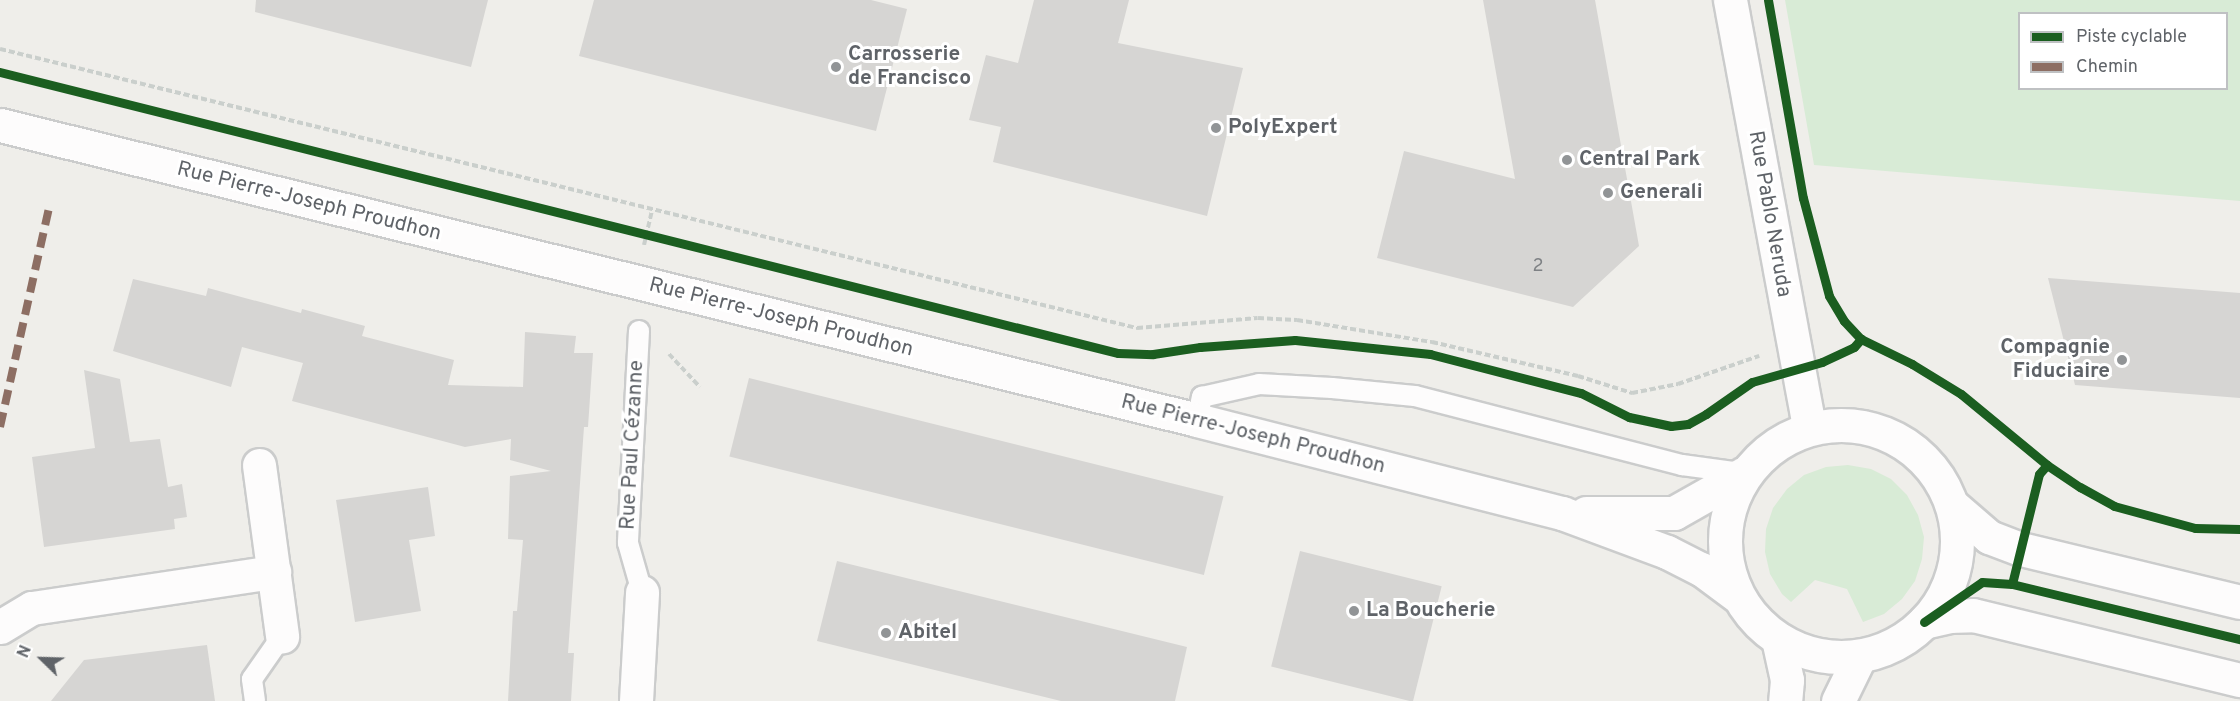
<!DOCTYPE html>
<html>
<head>
<meta charset="utf-8">
<style>
  body { margin:0 }
  #map { position:relative; width:2240px; height:701px; overflow:hidden; background:#efeeea; font-family:Overpass,sans-serif }
  div>[style] { position:absolute }
  .green>* { inset:0; background:#d8ebd6 }
  .building>* { inset:0; background:#d6d5d3; transform-origin:0 0 }
  .path>* { height:4px; margin-top:-2px; transform-origin:0; background:repeating-linear-gradient(90deg,#cacfcc 0 6px,transparent 0 9px) }
  .roads { filter:drop-shadow(2px 0 #cbcccc) drop-shadow(-2px 0 #cbcccc) drop-shadow(0 2px #cbcccc) drop-shadow(0 -2px #cbcccc) }
  .lane>* { height:20px; margin:-10px; padding:0 10px; transform-origin:10px; border-radius:10px; background:#fdfcfc }
  .street>* { height:33px; margin:-16.5px; padding:0 16.5px; transform-origin:16.5px; border-radius:16.5px; background:#fdfcfc }
  .secondary>* { height:33px; margin:-16.5px; padding:0 16.5px; transform-origin:16.5px; border-radius:16.5px; background:#fdfcfc }
  .secondary>.ring { margin:-16.5px; padding:0; box-sizing:content-box; background:none; border:33px solid #fdfcfc; border-radius:50% }
  .quiet>* { height:8px; margin-top:-4px; transform-origin:0; background:repeating-linear-gradient(90deg,#8d6e63 0 15px,transparent 0 23px) }
  .cycleway>* { height:9px; margin:-4.5px; padding:0 4.5px; transform-origin:4.5px; border-radius:4.5px; background:#1b5e20 }
  .dots>* { width:16px; height:16px; translate:-50% -50%; box-sizing:border-box; border:3px solid #fff; border-radius:50% }
  span { translate:-50% -50%; white-space:nowrap; text-align:center; line-height:1.15; -webkit-text-stroke:6px #fff; paint-order:stroke }
  .number-label { font-size:18px; color:#7e8184 }
  .number-label span { -webkit-text-stroke-width:0 }
  .poi-label { font-size:21px; color:#5f6368; font-weight:700 }
  .left { translate:0 -50%; text-align:left }
  .right { translate:-100% -50%; text-align:right }
  .street-label { font-size:21px; color:#5f6368 }
  .legend { position:absolute; left:2018px; top:12px; width:210px; height:78px; box-sizing:border-box; background:#fff; border:2px solid #bfc1c3; margin:0; padding:8px 10px; list-style:none; font-size:18px; color:#5f6368 }
  .legend li { display:flex; align-items:center; gap:12px; height:30px }
  .legend b { width:30px; border:2px solid #bfc1c3 }
  .north { position:absolute; left:12px; top:629px; width:60px; height:60px; -webkit-text-stroke:4px #fff; paint-order:stroke; rotate:293deg; font-size:16px; font-weight:700; line-height:24px; text-align:center; color:#5f6368 }
  .north::after { content:''; display:block; margin:auto; width:21px; height:27px; background:#5f6368; clip-path:polygon(50% 0,100% 100%,50% 72%,0 100%) }
</style>
</head>
<body>
<div id="map">
  <div class="green">
    <div style="clip-path:polygon(evenodd,1785px 0,2240px 0,2240px 201px,1814px 165px,1785px 0,2020px 14px,2226px 14px,2226px 88px,2020px 88px,2020px 14px)"></div>
    <div style="clip-path:polygon(1848px 465px,1871px 469px,1891px 479px,1907px 495px,1918px 515px,1924px 537px,1922px 559px,1915px 581px,1902px 599px,1884px 614px,1863px 622px,1847px 589px,1815px 580px,1791px 602px,1782px 594px,1770px 574px,1765px 552px,1766px 529px,1773px 508px,1787px 489px,1804px 475px,1826px 467px)"></div>
  </div>
  <div class="building">
    <div style="clip-path:polygon(256px 0,488px 0,471px 67px,255px 12px)"></div>
    <div style="clip-path:polygon(594px 0,871px 0,907px 9px,876px 131px,579px 56px)"></div>
    <div style="clip-path:polygon(1034px 0,1129px 0,1118px 43px,1243px 68px,1207px 216px,993px 162px,1001px 127px,969px 120px,986px 55px,1018px 63px)"></div>
    <div style="clip-path:polygon(1483px 0,1595px 0,1639px 246px,1573px 307px,1377px 258px,1404px 151px,1515px 179px)"></div>
    <div style="clip-path:polygon(2048px 278px,2240px 293px,2240px 398px,2075px 385px)"></div>
    <div style="clip-path:polygon(133px 279px,206px 296px,208px 288px,301px 313px,302px 309px,365px 326px,362px 336px,454px 360px,448px 385px,523px 387px,525px 332px,576px 336px,574px 353px,593px 353px,588px 427px,584px 427px,568px 653px,574px 653px,571px 701px,508px 701px,513px 611px,517px 611px,523px 540px,508px 539px,510px 476px,551px 471px,510px 460px,511px 439px,465px 447px,292px 401px,303px 363px,242px 347px,231px 387px,113px 351px)"></div>
    <div style="clip-path:polygon(84px 370px,120px 379px,130px 442px,160px 439px,168px 487px,182px 484px,187px 517px,174px 519px,175px 529px,44px 547px,32px 457px,95px 448px)"></div>
    <div style="left:749px;top:378px;width:489px;height:81px;rotate:14deg"></div>
    <div style="clip-path:polygon(428px 487px,435px 536px,409px 540px,421px 611px,355px 622px,336px 500px)"></div>
    <div style="left:1300px;top:551px;width:146px;height:119px;rotate:14deg"></div>
    <div style="clip-path:polygon(837px 561px,1187px 647px,1175px 701px,1061px 701px,817px 641px)"></div>
    <div style="clip-path:polygon(207px 645px,215px 701px,51px 701px,84px 660px)"></div>
  </div>
  <div class="path">
    <div style="left:0;top:49px;width:1171px;rotate:13.79deg"></div>
    <div style="left:1137px;top:328px;width:121px;rotate:-4.7deg"></div>
    <div style="left:1258px;top:318px;width:39px;rotate:3deg"></div>
    <div style="left:1297px;top:320px;width:137px;rotate:9.3deg"></div>
    <div style="left:1432px;top:342px;width:150px;rotate:13.1deg"></div>
    <div style="left:1578px;top:376px;width:57px;rotate:17.5deg"></div>
    <div style="left:1632px;top:393px;width:47px;rotate:-11.1deg"></div>
    <div style="left:1678px;top:384px;width:86px;rotate:-19.1deg"></div>
    <div style="left:644px;top:245px;width:36px;rotate:-77deg"></div>
    <div style="left:669px;top:354px;width:45px;rotate:46.8deg"></div>
  </div>
  <div class="roads">
    <div class="lane">
      <div style="left:639px;top:331px;width:212px;rotate:93deg"></div>
      <div style="left:628px;top:543px;width:51px;rotate:74.1deg"></div>
      <div style="left:1197px;top:420px;width:24px;rotate:-78deg"></div>
      <div style="left:1202px;top:397px;width:58px;rotate:-12.8deg"></div>
      <div style="left:1259px;top:384px;width:73px;rotate:3.1deg"></div>
      <div style="left:1332px;top:388px;width:83px;rotate:5.5deg"></div>
      <div style="left:1415px;top:396px;width:276px;rotate:14.5deg"></div>
      <div style="left:1682px;top:465px;width:61px;rotate:7.6deg"></div>
      <div style="left:255px;top:701px;width:22px;rotate:-98deg"></div>
      <div style="left:252px;top:679px;width:52px;rotate:-55.1deg"></div>
    </div>
    <div class="street">
      <div style="left:259px;top:465px;width:173px;rotate:82.3deg"></div>
      <div style="left:0;top:627px;width:37px;rotate:-31deg"></div>
      <div style="left:32px;top:608px;width:245px;rotate:-8.5deg"></div>
      <div style="left:1778px;top:639px;width:42px;rotate:77.6deg"></div>
      <div style="left:1787px;top:680px;width:21px;rotate:95deg"></div>
      <div style="left:636px;top:701px;width:109px;rotate:-86.8deg"></div>
      <div style="left:1838px;top:701px;width:50px;rotate:-63.9deg"></div>
    </div>
    <div class="secondary">
      <div style="left:1730px;top:0;width:434px;rotate:79.5deg"></div>
      <div style="left:0;top:125px;width:1233px;rotate:13.84deg"></div>
      <div style="left:1197px;top:420px;width:377px;rotate:14.3deg"></div>
      <div style="left:1562px;top:513px;width:112px;rotate:20.4deg"></div>
      <div style="left:1667px;top:552px;width:38px;rotate:27deg"></div>
      <div style="left:1701px;top:569px;width:44px;rotate:36.6deg"></div>
      <div class="ring" style="left:1725px;top:425px;width:199px;height:199px"></div>
      <div style="left:1952px;top:505px;width:49px;rotate:40.9deg"></div>
      <div style="left:1989px;top:537px;width:34px;rotate:21deg"></div>
      <div style="left:2021px;top:549px;width:225px;rotate:13.6deg"></div>
      <div style="left:1586px;top:513px;width:88px"></div>
      <div style="left:1674px;top:513px;width:81px;rotate:-29.4deg"></div>
      <div style="left:1924px;top:622px;width:26px;rotate:-13deg"></div>
      <div style="left:1949px;top:616px;width:24px;rotate:-2deg"></div>
      <div style="left:1973px;top:615px;width:275px;rotate:13.7deg"></div>
    </div>
  </div>
  <div class="quiet">
    <div style="left:0;top:427px;width:229px;rotate:-77.4deg"></div>
  </div>
  <div class="cycleway">
    <div style="left:1768px;top:0;width:201px;rotate:80deg"></div>
    <div style="left:1803px;top:198px;width:101px;rotate:75.1deg"></div>
    <div style="left:1829px;top:296px;width:29px;rotate:59deg"></div>
    <div style="left:1844px;top:321px;width:25px;rotate:47deg"></div>
    <div style="left:1861px;top:339px;width:57px;rotate:26.1deg"></div>
    <div style="left:1912px;top:364px;width:57px;rotate:31.5deg"></div>
    <div style="left:1961px;top:394px;width:112px;rotate:39.5deg"></div>
    <div style="left:2047px;top:465px;width:40px;rotate:34deg"></div>
    <div style="left:2080px;top:487px;width:39px;rotate:29deg"></div>
    <div style="left:2114px;top:506px;width:84px;rotate:15.2deg"></div>
    <div style="left:2195px;top:528px;width:45px;rotate:1.3deg"></div>
    <div style="left:0;top:72px;width:1153px;rotate:14.11deg"></div>
    <div style="left:1118px;top:353px;width:35px;rotate:2deg"></div>
    <div style="left:1153px;top:354px;width:48px;rotate:-8.5deg"></div>
    <div style="left:1200px;top:347px;width:95px;rotate:-4.2deg"></div>
    <div style="left:1295px;top:340px;width:136px;rotate:5.9deg"></div>
    <div style="left:1430px;top:354px;width:156px;rotate:14.5deg"></div>
    <div style="left:1581px;top:393px;width:54px;rotate:26.6deg"></div>
    <div style="left:1629px;top:417px;width:43px;rotate:12.1deg"></div>
    <div style="left:1671px;top:426px;width:17px;rotate:-7deg"></div>
    <div style="left:1688px;top:424px;width:21px;rotate:-29deg"></div>
    <div style="left:1706px;top:414px;width:56px;rotate:-34.8deg"></div>
    <div style="left:1752px;top:382px;width:73px;rotate:-15.9deg"></div>
    <div style="left:1822px;top:362px;width:35px;rotate:-25deg"></div>
    <div style="left:1854px;top:347px;width:11px;rotate:-49deg"></div>
    <div style="left:2012px;top:584px;width:113px;rotate:-76.2deg"></div>
    <div style="left:2039px;top:474px;width:12px;rotate:-48deg"></div>
    <div style="left:1924px;top:622px;width:70px;rotate:-34.6deg"></div>
    <div style="left:1982px;top:582px;width:30px;rotate:4deg"></div>
    <div style="left:2012px;top:584px;width:235px;rotate:13.6deg"></div>
  </div>
  <div class="dots">
    <div style="left:836px;top:67px;background:#919496"></div>
    <div style="left:1216px;top:128px;background:#919496"></div>
    <div style="left:1567px;top:160px;background:#919496"></div>
    <div style="left:1608px;top:193px;background:#919496"></div>
    <div style="left:2122px;top:360px;background:#919496"></div>
    <div style="left:1354px;top:611px;background:#919496"></div>
    <div style="left:886px;top:633px;background:#919496"></div>
  </div>
  <div class="number-label">
    <span style="left:1538px;top:267px">2</span>
  </div>
  <div class="poi-label">
    <span class="left" style="left:848px;top:67px">Carrosserie<br>de Francisco</span>
    <span class="left" style="left:1228px;top:128px">PolyExpert</span>
    <span class="left" style="left:1579px;top:160px">Central Park</span>
    <span class="left" style="left:1620px;top:193px">Generali</span>
    <span class="right" style="left:2110px;top:360px">Compagnie<br>Fiduciaire</span>
    <span class="left" style="left:1366px;top:611px">La Boucherie</span>
    <span class="left" style="left:898px;top:633px">Abitel</span>
  </div>
  <div class="street-label">
    <span style="left:309px;top:202px;rotate:14deg">Rue Pierre-Joseph Proudhon</span>
    <span style="left:1769px;top:214px;rotate:80deg">Rue Pablo Neruda</span>
    <span style="left:781px;top:318px;rotate:14deg">Rue Pierre-Joseph Proudhon</span>
    <span style="left:1253px;top:435px;rotate:14deg">Rue Pierre-Joseph Proudhon</span>
    <span style="left:633px;top:445px;rotate:-87deg">Rue Paul Cézanne</span>
  </div>
  <ul class="legend">
  <li><b style="height:8px;background:#1b5e20"></b>Piste cyclable</li>
  <li><b style="height:8px;background:#8d6e63"></b>Chemin</li>
  </ul>
  <div class="north">N</div>
</div>
</body>
</html>
